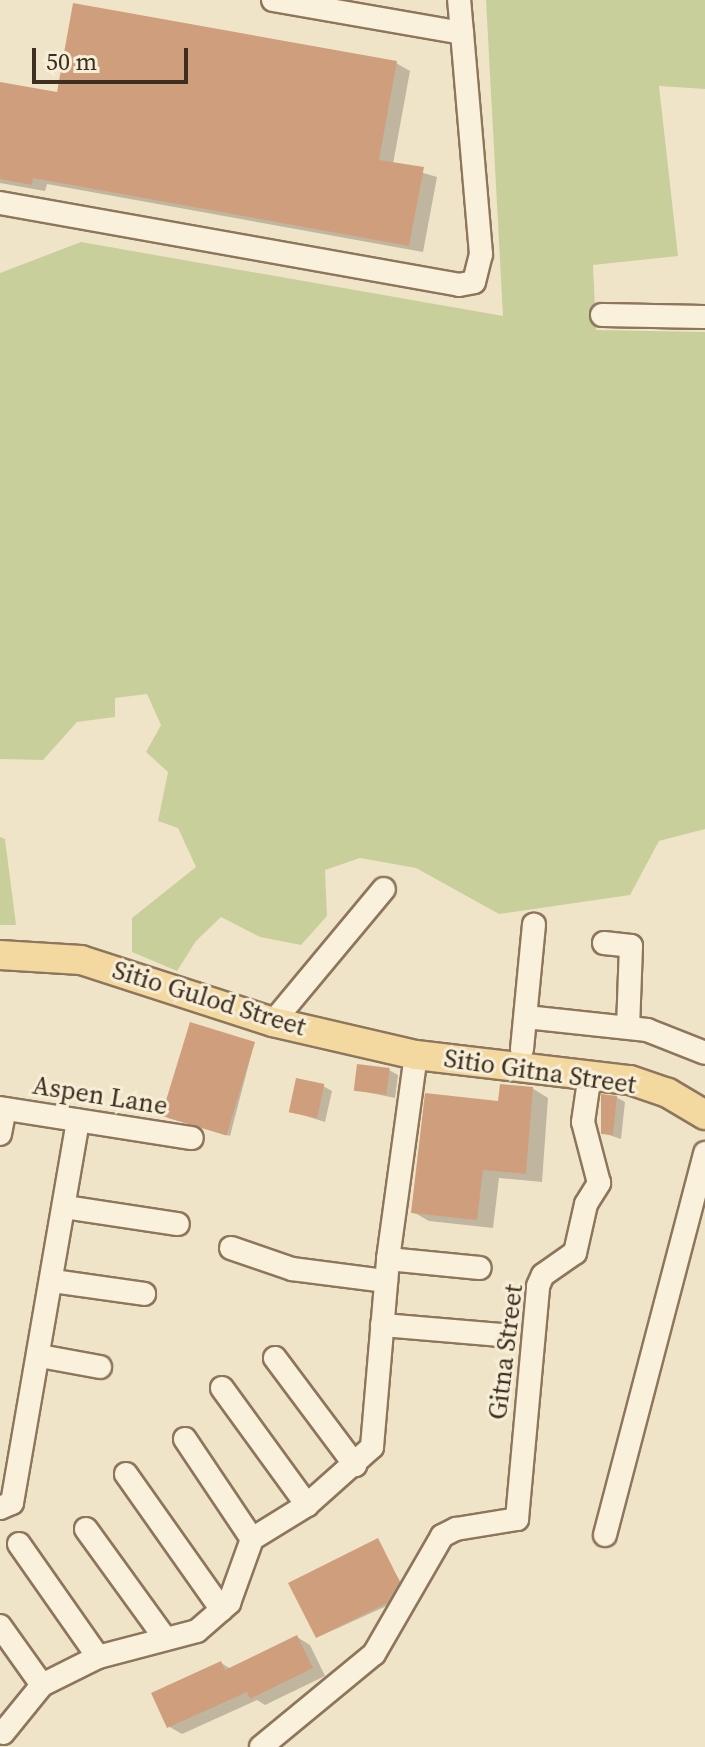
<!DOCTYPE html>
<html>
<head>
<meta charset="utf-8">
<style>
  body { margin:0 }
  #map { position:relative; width:705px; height:1747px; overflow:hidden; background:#f0e4c8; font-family:"Source Serif 4",serif }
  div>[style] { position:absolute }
  .green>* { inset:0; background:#c9cf9b }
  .shadow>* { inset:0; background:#0003 }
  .building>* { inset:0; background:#cf9f7d; transform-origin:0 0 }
  .roads { filter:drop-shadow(2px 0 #8d765c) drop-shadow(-2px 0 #8d765c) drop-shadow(0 2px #8d765c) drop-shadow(0 -2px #8d765c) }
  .minor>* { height:22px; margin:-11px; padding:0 11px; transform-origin:11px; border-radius:11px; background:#faf1dc }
  .major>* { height:28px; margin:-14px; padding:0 14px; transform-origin:14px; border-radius:14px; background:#f3d9a0 }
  span { translate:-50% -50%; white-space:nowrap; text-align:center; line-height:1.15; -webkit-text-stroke:6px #f7eed8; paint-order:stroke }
  .street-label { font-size:26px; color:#3d2e20 }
  .scale { position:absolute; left:32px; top:48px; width:156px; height:36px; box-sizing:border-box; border:4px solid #3d2e20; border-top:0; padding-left:10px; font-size:24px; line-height:28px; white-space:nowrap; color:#3d2e20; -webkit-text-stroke:6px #f7eed8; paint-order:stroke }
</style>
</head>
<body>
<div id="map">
  <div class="green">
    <div style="clip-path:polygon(486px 0,705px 0,705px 89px,659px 86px,678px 256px,593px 265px,596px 330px,705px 332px,705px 829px,659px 841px,630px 895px,499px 914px,416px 868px,360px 858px,325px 870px,327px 916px,301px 945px,260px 937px,221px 917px,196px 941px,177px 971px,132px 952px,132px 918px,196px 867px,178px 828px,158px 821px,168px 772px,146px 752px,161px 725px,147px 694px,115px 698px,115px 717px,77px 722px,43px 760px,0 759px,0 273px,81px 242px,503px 316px)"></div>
    <div style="clip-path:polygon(0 837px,5px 839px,16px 925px,0 925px)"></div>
  </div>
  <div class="shadow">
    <div style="clip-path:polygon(396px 63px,410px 71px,393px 164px,437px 177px,423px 252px,47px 184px,45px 191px,0 183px,0 84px,59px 95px)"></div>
    <div style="clip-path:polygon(254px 1044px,230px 1136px,168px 1118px)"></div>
    <div style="clip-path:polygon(389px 1070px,398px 1075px,395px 1098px,356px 1090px)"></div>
    <div style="clip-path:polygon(323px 1086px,332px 1091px,325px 1122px,290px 1111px)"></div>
    <div style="clip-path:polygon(532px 1088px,548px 1098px,542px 1182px,499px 1178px,493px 1228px,429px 1221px,413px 1212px,500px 1103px)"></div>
    <div style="clip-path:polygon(616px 1097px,625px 1102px,621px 1139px,603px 1133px)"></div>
    <div style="clip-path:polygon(377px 1541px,402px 1585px,391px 1604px,318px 1637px)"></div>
    <div style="clip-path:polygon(297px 1637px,310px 1645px,325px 1676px,265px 1705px,257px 1700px,182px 1734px,168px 1726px,221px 1663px,231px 1669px)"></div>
  </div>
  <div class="building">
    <div style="clip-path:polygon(73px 3px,397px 61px,379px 160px,424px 167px,409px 246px,33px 178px,32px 185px,0 179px,0 82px,57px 92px)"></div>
    <div style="left:190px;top:1022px;width:68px;height:98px;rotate:17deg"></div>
    <div style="left:357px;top:1064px;width:33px;height:27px;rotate:7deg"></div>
    <div style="left:296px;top:1078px;width:29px;height:35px;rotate:12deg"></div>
    <div style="clip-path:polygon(500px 1084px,533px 1087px,526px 1174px,483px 1170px,477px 1220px,411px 1213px,425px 1093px,498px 1101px)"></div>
    <div style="clip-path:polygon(601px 1094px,617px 1096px,613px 1135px,601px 1134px)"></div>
    <div style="clip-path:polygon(378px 1538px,400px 1582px,387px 1603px,316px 1638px,288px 1583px)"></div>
    <div style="clip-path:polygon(297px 1635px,313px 1668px,250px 1699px,247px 1692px,167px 1728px,151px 1693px,221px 1661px,225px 1670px)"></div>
  </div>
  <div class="roads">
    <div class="minor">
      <div style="left:273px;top:0;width:192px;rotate:9.9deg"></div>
      <div style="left:462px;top:33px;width:33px;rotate:-95deg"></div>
      <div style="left:0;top:203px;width:466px;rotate:10.1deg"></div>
      <div style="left:459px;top:285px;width:15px;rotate:-11deg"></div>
      <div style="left:474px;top:282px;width:29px;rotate:-76deg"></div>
      <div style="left:481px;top:254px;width:222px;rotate:-94.9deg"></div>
      <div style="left:602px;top:315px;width:103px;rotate:1.1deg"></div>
      <div style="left:604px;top:943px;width:27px;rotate:6deg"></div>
      <div style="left:631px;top:946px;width:81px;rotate:92.1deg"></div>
      <div style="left:526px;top:1017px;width:122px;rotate:6.1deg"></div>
      <div style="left:647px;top:1030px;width:62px;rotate:21.6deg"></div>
      <div style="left:273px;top:1022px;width:173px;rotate:-50.2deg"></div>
      <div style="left:522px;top:1049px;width:125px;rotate:-84.5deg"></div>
      <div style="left:0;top:1108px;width:194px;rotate:8.9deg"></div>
      <div style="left:0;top:1134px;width:25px;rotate:-79deg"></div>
      <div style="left:65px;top:1207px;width:114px;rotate:8.6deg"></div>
      <div style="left:231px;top:1248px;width:65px;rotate:19deg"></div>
      <div style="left:292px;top:1269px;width:95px;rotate:7.3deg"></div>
      <div style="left:388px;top:1259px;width:92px;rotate:5.6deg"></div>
      <div style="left:53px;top:1281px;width:92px;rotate:8.1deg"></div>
      <div style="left:382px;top:1325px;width:120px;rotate:4.8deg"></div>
      <div style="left:40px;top:1356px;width:61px;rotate:10.4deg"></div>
      <div style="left:275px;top:1358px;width:134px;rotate:53.2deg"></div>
      <div style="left:222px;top:1388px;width:145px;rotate:54deg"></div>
      <div style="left:185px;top:1439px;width:120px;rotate:56.2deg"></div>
      <div style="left:126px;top:1474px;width:166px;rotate:54.8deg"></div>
      <div style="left:0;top:1508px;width:13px;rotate:-23deg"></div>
      <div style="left:12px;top:1503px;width:388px;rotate:-80.2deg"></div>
      <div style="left:86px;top:1529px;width:135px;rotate:54.1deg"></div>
      <div style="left:605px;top:1535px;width:395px;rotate:-75.3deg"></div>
      <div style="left:19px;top:1544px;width:138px;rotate:55deg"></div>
      <div style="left:0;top:1626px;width:72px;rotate:54.6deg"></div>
      <div style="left:3px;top:1733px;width:62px;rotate:-50.9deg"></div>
      <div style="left:42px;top:1685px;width:63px;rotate:-26.6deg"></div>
      <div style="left:98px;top:1657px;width:102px;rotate:-14.7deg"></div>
      <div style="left:197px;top:1631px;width:43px;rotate:-41.2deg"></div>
      <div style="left:229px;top:1603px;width:68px;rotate:-70.2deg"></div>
      <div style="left:252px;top:1539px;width:65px;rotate:-31.7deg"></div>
      <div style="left:307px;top:1505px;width:87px;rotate:-41.7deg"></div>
      <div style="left:372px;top:1447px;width:189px;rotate:-85.1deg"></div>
      <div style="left:388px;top:1259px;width:206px;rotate:-82.2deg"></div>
      <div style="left:261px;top:1747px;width:146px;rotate:-39.5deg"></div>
      <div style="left:374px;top:1654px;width:136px;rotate:-60deg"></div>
      <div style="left:442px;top:1536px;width:16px;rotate:-27deg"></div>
      <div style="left:456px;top:1529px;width:62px;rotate:-9.3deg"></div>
      <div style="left:517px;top:1519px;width:234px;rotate:-84.8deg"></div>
      <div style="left:538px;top:1286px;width:12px;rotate:-66deg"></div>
      <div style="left:543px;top:1275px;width:39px;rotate:-35deg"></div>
      <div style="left:575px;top:1253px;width:50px;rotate:-77.3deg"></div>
      <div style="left:586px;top:1204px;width:25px;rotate:-58deg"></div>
      <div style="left:599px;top:1183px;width:63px;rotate:-104.7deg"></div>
      <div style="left:583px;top:1122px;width:49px;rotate:-81.7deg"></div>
    </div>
    <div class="major">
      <div style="left:0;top:955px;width:81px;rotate:3.5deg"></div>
      <div style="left:81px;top:960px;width:202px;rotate:17.9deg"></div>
      <div style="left:273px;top:1022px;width:147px;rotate:13deg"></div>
      <div style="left:416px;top:1055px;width:215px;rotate:6.7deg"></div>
      <div style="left:630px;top:1080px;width:40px;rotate:18.9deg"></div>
      <div style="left:668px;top:1093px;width:43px;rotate:30.7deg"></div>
    </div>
  </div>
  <div class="street-label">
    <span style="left:209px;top:999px;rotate:17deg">Sitio Gulod Street</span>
    <span style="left:540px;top:1072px;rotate:8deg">Sitio Gitna Street</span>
    <span style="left:100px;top:1096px;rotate:9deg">Aspen Lane</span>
    <span style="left:506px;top:1352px;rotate:-83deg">Gitna Street</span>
  </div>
  <div class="scale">50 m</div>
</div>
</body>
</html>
